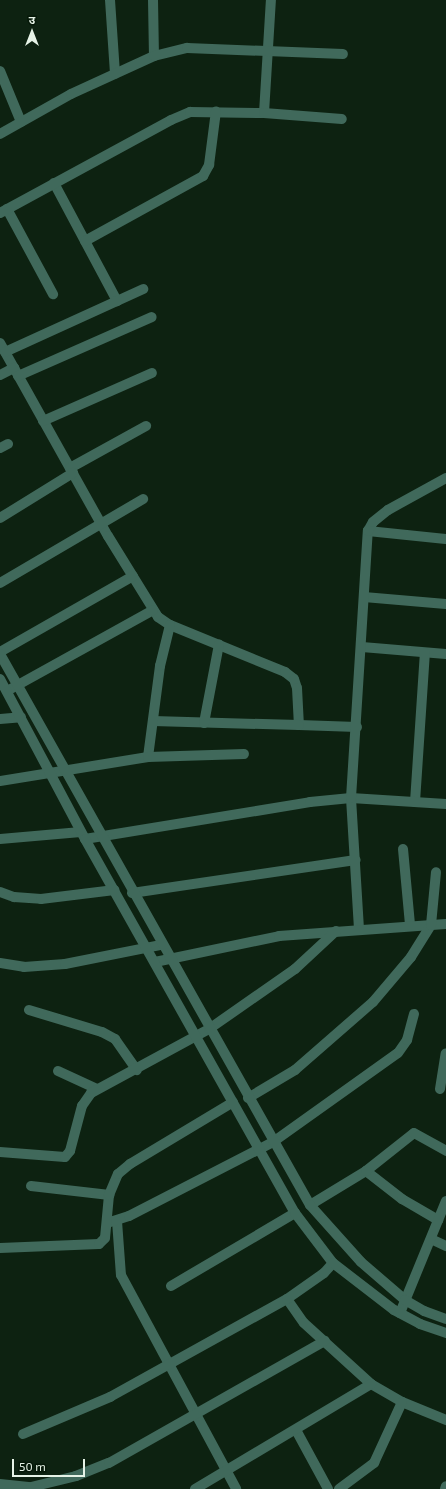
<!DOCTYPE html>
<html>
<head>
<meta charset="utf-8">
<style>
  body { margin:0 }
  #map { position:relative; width:446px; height:1489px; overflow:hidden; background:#0d2211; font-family:"Exo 2","Noto Sans Devanagari",sans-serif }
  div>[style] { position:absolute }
  .minor>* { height:10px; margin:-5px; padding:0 5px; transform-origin:5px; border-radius:5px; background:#40695b }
  .tertiary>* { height:10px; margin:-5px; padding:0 5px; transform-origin:5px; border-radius:5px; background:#40695b }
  span { translate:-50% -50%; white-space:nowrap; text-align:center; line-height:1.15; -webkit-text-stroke:3px #051808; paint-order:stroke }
  .north { position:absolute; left:12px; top:12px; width:40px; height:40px; -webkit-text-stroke:3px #051808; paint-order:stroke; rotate:0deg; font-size:11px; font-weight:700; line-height:16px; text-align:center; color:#e6f3e7 }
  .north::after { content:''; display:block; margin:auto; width:14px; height:18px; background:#e6f3e7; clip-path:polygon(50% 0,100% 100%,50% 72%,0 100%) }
  .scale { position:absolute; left:12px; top:1459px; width:73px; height:18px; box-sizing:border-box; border:2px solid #e6f3e7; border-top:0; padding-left:5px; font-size:12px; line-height:14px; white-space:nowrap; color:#e6f3e7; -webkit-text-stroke:3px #051808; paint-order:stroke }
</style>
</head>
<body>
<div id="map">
  <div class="minor">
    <div style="left:110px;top:0;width:74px;rotate:86.1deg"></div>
    <div style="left:153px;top:0;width:56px;rotate:89deg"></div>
    <div style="left:0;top:71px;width:55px;rotate:67.6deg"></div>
    <div style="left:264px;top:113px;width:113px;rotate:-86.5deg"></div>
    <div style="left:0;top:134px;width:81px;rotate:-29.4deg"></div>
    <div style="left:71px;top:94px;width:91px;rotate:-24.6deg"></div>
    <div style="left:154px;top:56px;width:34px;rotate:-14deg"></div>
    <div style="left:187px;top:48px;width:156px;rotate:2.2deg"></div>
    <div style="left:54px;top:183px;width:134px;rotate:61.9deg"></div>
    <div style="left:7px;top:209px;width:97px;rotate:61.6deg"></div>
    <div style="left:0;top:213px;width:195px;rotate:-28.5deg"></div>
    <div style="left:171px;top:120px;width:21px;rotate:-23deg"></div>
    <div style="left:190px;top:112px;width:74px;rotate:0.8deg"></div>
    <div style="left:264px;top:113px;width:78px;rotate:4.4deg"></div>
    <div style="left:85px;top:241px;width:135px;rotate:-28.8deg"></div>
    <div style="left:203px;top:176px;width:13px;rotate:-61deg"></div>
    <div style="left:209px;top:165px;width:54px;rotate:-82.6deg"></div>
    <div style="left:0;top:343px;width:221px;rotate:60.8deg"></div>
    <div style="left:108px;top:536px;width:95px;rotate:58.3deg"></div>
    <div style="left:158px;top:617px;width:14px;rotate:34deg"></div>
    <div style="left:170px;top:625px;width:124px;rotate:22.2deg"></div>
    <div style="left:285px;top:672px;width:11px;rotate:38deg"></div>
    <div style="left:294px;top:679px;width:9px;rotate:72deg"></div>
    <div style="left:297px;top:688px;width:37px;rotate:87deg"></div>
    <div style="left:299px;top:725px;width:58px;rotate:2deg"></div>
    <div style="left:5px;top:352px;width:152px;rotate:-24.5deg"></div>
    <div style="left:0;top:375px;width:16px;rotate:-27deg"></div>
    <div style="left:18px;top:376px;width:146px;rotate:-23.8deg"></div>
    <div style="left:43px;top:421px;width:119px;rotate:-23.8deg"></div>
    <div style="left:0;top:448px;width:9px;rotate:-27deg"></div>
    <div style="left:70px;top:468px;width:87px;rotate:-28.9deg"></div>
    <div style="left:0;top:518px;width:86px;rotate:-31.7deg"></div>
    <div style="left:368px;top:531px;width:78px;rotate:5.9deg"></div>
    <div style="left:0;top:583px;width:166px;rotate:-30.4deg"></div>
    <div style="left:364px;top:597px;width:82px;rotate:4.9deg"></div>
    <div style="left:362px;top:647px;width:84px;rotate:4.8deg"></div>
    <div style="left:0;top:652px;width:153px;rotate:-29.7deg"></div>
    <div style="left:7px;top:691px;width:167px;rotate:-29deg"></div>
    <div style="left:0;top:719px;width:21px;rotate:-5deg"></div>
    <div style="left:153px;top:721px;width:146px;rotate:1.6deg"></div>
    <div style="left:204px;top:723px;width:80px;rotate:-79.2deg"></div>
    <div style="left:148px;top:757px;width:92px;rotate:-82.5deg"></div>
    <div style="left:160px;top:666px;width:42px;rotate:-76.3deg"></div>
    <div style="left:0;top:781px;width:150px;rotate:-9.2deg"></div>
    <div style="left:148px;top:757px;width:96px;rotate:-1.8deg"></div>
    <div style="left:415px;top:802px;width:149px;rotate:-86.2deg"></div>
    <div style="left:0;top:839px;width:81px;rotate:-4.9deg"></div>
    <div style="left:85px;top:839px;width:228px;rotate:-9.3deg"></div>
    <div style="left:310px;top:802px;width:41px;rotate:-5.6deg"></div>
    <div style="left:351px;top:798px;width:95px;rotate:3.6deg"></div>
    <div style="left:403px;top:849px;width:76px;rotate:84.7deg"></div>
    <div style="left:0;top:892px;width:15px;rotate:20deg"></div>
    <div style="left:14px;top:897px;width:27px;rotate:4deg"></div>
    <div style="left:41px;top:899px;width:74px;rotate:-7deg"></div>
    <div style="left:132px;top:893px;width:226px;rotate:-8.4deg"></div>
    <div style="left:359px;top:929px;width:131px;rotate:-93.5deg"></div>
    <div style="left:351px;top:798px;width:268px;rotate:-86.4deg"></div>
    <div style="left:368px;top:531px;width:10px;rotate:-61deg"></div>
    <div style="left:373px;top:522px;width:19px;rotate:-39deg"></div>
    <div style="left:388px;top:510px;width:66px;rotate:-28.9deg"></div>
    <div style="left:155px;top:962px;width:127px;rotate:-11.8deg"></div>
    <div style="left:279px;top:936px;width:167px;rotate:-4.1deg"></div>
    <div style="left:0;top:963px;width:24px;rotate:9deg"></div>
    <div style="left:24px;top:967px;width:41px;rotate:-4.2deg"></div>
    <div style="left:65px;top:964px;width:98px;rotate:-11.2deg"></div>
    <div style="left:29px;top:1010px;width:76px;rotate:16.8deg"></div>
    <div style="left:102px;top:1032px;width:15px;rotate:28deg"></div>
    <div style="left:115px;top:1039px;width:38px;rotate:55deg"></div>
    <div style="left:58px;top:1071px;width:43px;rotate:24.8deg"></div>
    <div style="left:440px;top:1089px;width:36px;rotate:-81deg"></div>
    <div style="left:248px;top:1098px;width:55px;rotate:-30.8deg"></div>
    <div style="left:295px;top:1070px;width:103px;rotate:-41.1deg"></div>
    <div style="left:373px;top:1002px;width:59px;rotate:-49.8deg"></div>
    <div style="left:411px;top:957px;width:38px;rotate:-58deg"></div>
    <div style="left:431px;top:925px;width:53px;rotate:-84.6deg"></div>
    <div style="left:0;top:1152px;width:65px;rotate:4.4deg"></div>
    <div style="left:65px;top:1157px;width:8px;rotate:-50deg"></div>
    <div style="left:70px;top:1151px;width:47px;rotate:-75.1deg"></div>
    <div style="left:82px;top:1106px;width:16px;rotate:-55deg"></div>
    <div style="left:91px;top:1093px;width:134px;rotate:-28.5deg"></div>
    <div style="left:209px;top:1029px;width:105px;rotate:-34.9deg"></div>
    <div style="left:295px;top:969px;width:56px;rotate:-42.8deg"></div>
    <div style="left:366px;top:1171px;width:46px;rotate:37.9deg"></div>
    <div style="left:402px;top:1199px;width:42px;rotate:30.3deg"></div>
    <div style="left:31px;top:1186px;width:79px;rotate:6.6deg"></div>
    <div style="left:310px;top:1205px;width:66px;rotate:-31.3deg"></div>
    <div style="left:366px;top:1171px;width:61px;rotate:-38.4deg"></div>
    <div style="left:414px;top:1133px;width:37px;rotate:29deg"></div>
    <div style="left:117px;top:1221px;width:54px;rotate:85.8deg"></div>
    <div style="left:121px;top:1275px;width:243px;rotate:61.7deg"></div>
    <div style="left:107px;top:1223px;width:23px;rotate:-18deg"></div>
    <div style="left:129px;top:1216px;width:162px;rotate:-27.2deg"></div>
    <div style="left:273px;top:1142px;width:153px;rotate:-35.5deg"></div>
    <div style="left:398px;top:1053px;width:16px;rotate:-55deg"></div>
    <div style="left:407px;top:1040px;width:27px;rotate:-75deg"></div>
    <div style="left:431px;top:1239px;width:17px;rotate:25deg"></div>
    <div style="left:0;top:1248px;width:99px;rotate:-2.3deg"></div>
    <div style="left:99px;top:1244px;width:8px;rotate:-45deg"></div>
    <div style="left:105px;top:1238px;width:43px;rotate:-84.7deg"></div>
    <div style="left:109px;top:1195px;width:23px;rotate:-67deg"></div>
    <div style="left:118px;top:1174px;width:16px;rotate:-40deg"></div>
    <div style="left:130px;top:1164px;width:120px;rotate:-31deg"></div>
    <div style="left:171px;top:1286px;width:144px;rotate:-30.5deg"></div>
    <div style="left:287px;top:1299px;width:29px;rotate:55deg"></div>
    <div style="left:304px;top:1323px;width:91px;rotate:42.3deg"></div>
    <div style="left:371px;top:1384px;width:36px;rotate:30deg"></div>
    <div style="left:402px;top:1402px;width:48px;rotate:22.2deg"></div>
    <div style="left:400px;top:1313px;width:121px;rotate:-67.7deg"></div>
    <div style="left:296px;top:1430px;width:67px;rotate:61.5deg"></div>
    <div style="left:23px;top:1434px;width:95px;rotate:-23deg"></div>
    <div style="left:110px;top:1397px;width:202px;rotate:-29deg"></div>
    <div style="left:287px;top:1299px;width:45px;rotate:-35.1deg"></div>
    <div style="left:324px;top:1273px;width:13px;rotate:-48deg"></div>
    <div style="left:0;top:1484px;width:31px;rotate:6deg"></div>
    <div style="left:31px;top:1487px;width:46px;rotate:-13.7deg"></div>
    <div style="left:76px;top:1476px;width:35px;rotate:-22deg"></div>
    <div style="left:109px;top:1463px;width:248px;rotate:-29.5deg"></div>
    <div style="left:195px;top:1489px;width:205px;rotate:-30.8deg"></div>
    <div style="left:339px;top:1489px;width:44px;rotate:-36.6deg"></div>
    <div style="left:374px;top:1463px;width:67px;rotate:-65.3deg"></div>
    <div style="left:445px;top:1489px;width:3px;rotate:-72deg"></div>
  </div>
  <div class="tertiary">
    <div style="left:0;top:654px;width:632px;rotate:60.64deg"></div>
    <div style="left:310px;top:1205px;width:76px;rotate:48.2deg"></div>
    <div style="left:361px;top:1262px;width:58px;rotate:40.8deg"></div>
    <div style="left:405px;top:1300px;width:22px;rotate:30deg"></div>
    <div style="left:424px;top:1311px;width:23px;rotate:20deg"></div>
    <div style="left:0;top:679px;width:181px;rotate:62deg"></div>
    <div style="left:85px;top:839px;width:429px;rotate:60.7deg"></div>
    <div style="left:295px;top:1213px;width:63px;rotate:52.8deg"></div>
    <div style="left:333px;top:1263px;width:77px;rotate:37.6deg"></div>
    <div style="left:394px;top:1310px;width:30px;rotate:28deg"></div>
    <div style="left:420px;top:1324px;width:28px;rotate:19deg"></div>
  </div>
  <div class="north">उ</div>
  <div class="scale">50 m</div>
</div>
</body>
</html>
